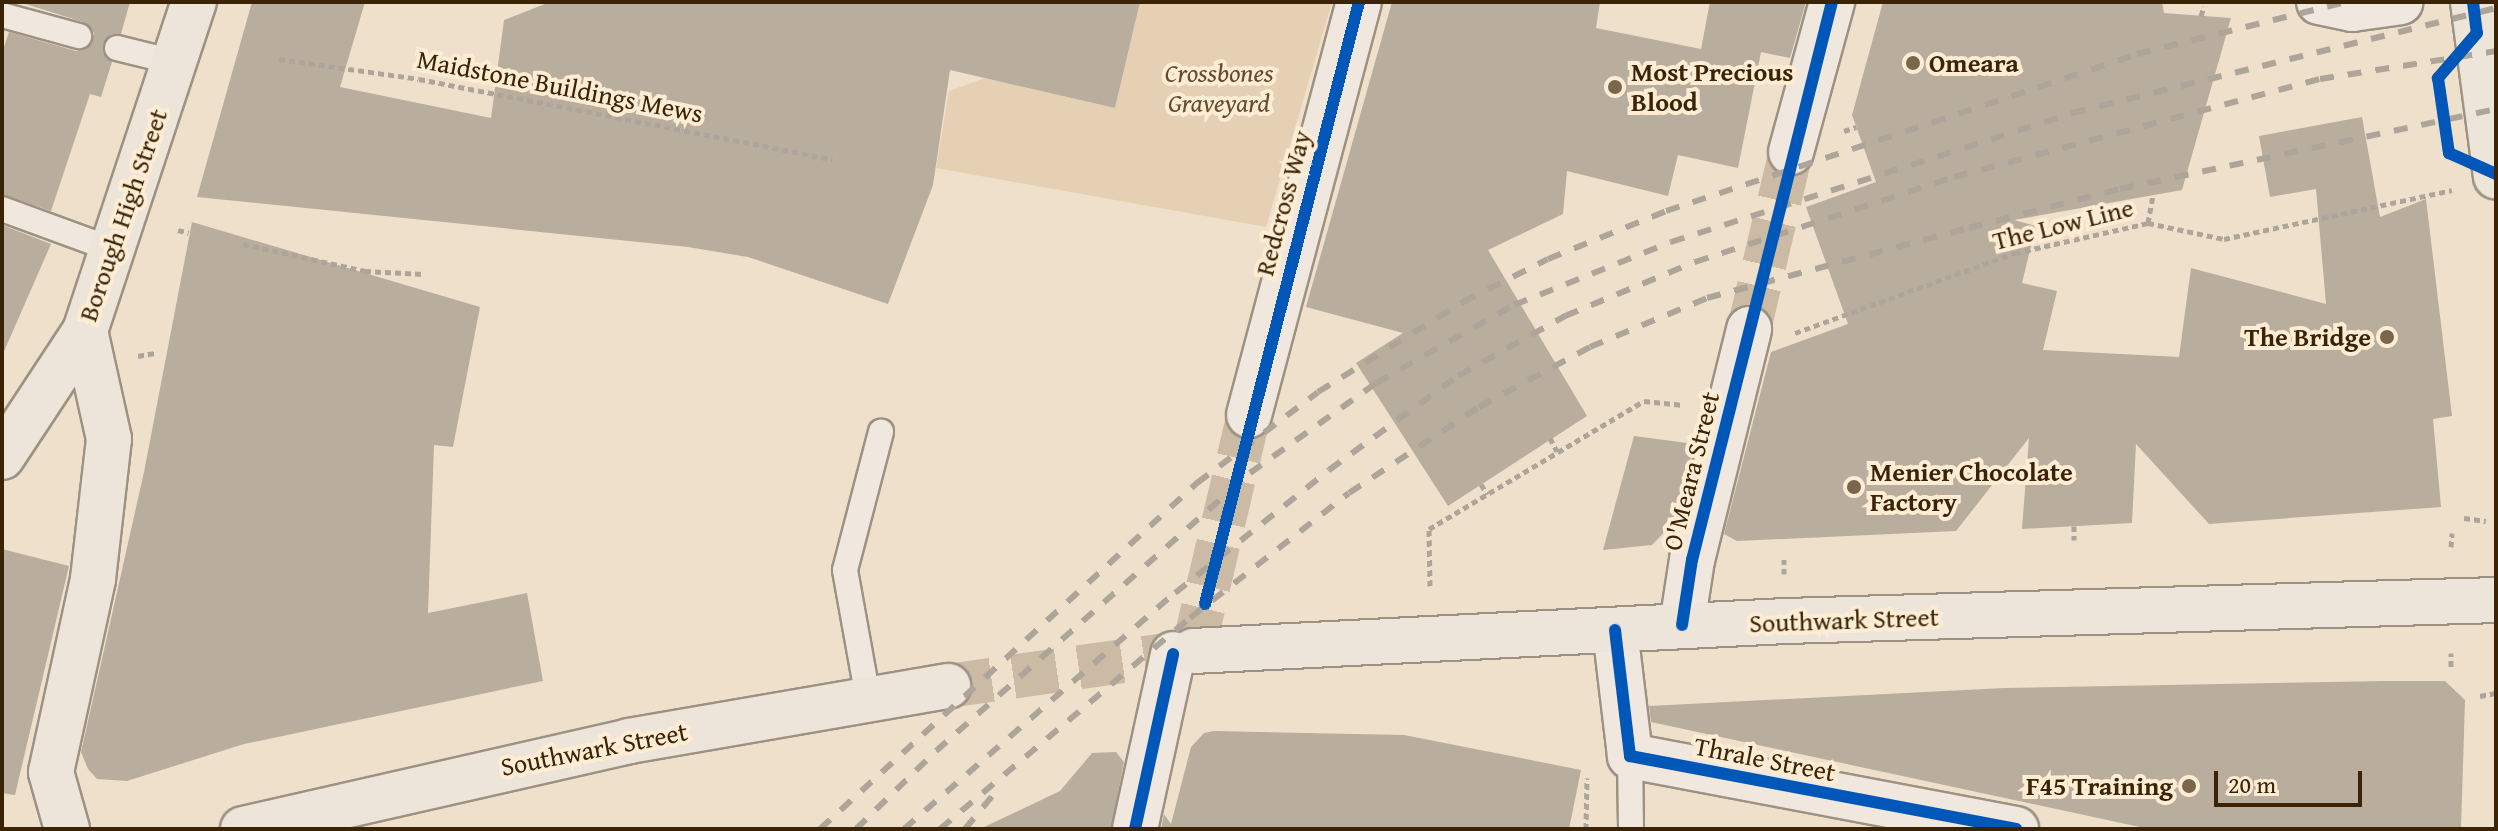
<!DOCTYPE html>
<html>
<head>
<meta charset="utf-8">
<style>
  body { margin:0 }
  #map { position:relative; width:2498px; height:831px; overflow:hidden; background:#efe0cc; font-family:"Gentium Book Plus",serif }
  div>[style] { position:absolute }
  .green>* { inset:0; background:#e5d0b3 }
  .building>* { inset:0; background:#b9ad9e }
  .street-tunnel>* { height:44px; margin-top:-22px; transform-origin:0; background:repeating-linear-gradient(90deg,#cbbaa4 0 44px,transparent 0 66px) }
  .primary-tunnel>* { height:44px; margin-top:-22px; transform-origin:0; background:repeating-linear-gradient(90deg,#cbbaa4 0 44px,transparent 0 66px) }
  .path>* { height:5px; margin-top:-2.5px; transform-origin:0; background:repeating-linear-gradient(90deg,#ada49a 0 6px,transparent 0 10px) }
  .roads { filter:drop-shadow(2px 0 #9d9182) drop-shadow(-2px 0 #9d9182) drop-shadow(0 2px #9d9182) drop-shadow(0 -2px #9d9182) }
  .lane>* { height:24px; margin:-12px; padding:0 12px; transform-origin:12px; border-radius:12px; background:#f0e8df }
  .street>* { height:44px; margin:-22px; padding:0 22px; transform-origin:22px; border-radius:22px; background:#f0e8df }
  .primary>* { height:44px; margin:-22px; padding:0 22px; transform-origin:22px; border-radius:22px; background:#ede5da }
  .rail>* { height:6px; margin-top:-3px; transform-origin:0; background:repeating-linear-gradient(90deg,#ada49a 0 14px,transparent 0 28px) }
  .cycleway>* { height:12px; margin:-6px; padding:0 6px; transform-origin:6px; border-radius:6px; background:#0057b8 }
  .dots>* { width:22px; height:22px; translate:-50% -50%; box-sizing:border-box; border:4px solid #feedd4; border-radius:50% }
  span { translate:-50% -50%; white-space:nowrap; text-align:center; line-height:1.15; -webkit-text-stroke:8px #feedd4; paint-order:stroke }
  .poi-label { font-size:26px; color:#3b2406; font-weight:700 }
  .left { translate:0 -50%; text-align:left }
  .right { translate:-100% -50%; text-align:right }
  .park-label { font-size:26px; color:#644c2c; font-style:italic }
  .street-label { font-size:26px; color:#3b2406 }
  .frame { position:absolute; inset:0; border:4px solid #3b2406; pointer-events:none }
  .scale { position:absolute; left:2214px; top:771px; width:148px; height:36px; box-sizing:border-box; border:4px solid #3b2406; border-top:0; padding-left:10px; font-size:24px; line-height:28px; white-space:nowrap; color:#3b2406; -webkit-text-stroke:6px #feedd4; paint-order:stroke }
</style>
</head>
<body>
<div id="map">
  <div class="green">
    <div style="clip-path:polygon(1140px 2px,1332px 2px,1266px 227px,936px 168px,949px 91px,985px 78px,1115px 108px)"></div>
  </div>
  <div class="building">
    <div style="clip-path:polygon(19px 2px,130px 2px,121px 34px,112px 34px,103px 44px,103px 53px,112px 62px,101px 97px,90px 94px,51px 211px,2px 194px,2px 53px,9px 32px,76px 51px,90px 46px,94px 33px,83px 22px)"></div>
    <div style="clip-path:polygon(252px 2px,365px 2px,340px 87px,491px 118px,504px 20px,550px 2px,1140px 2px,1115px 108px,950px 70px,933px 185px,888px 304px,748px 257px,688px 247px,197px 197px)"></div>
    <div style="clip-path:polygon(1392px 2px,1600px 2px,1596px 28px,1701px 49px,1710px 2px,1806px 2px,1790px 58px,1761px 52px,1738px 168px,1678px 155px,1668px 196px,1567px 171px,1563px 214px,1488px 250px,1587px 416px,1448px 506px,1356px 363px,1403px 333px,1306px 307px)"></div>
    <div style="clip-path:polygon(1883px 2px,2162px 2px,2164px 13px,2231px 18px,2182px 190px,2014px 220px,2036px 226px,2022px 283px,2057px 291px,2043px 350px,2179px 357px,2191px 268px,2326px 304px,2316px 189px,2270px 197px,2259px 136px,2362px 117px,2380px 217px,2426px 199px,2452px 416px,2433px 419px,2441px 507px,2209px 524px,2136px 444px,2132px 523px,2022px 529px,2029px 438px,1956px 531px,1737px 541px,1724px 534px,1771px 352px,1848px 324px,1806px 207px,1876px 182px,1852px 115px)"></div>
    <div style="clip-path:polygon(192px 222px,480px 307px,453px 447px,434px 445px,428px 613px,527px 593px,543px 681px,244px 744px,127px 781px,97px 779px,88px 769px,81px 752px,144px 472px)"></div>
    <div style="clip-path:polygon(2px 225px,51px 244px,2px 356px)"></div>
    <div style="clip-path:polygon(1634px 436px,1695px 444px,1676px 520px,1652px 545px,1603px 550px)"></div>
    <div style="clip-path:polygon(2px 549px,69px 566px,15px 795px,2px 793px)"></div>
    <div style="clip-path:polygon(2385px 681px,2445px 681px,2465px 700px,2461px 829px,2149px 829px,1651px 722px,1649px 706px,2004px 688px)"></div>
    <div style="clip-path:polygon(1214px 731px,1404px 735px,1581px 770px,1569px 829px,1161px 829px,1164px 814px,1171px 824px,1191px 747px,1204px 733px)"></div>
    <div style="clip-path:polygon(1116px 752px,1124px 762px,1111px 829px,980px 829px,1060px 791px,1092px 753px)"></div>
  </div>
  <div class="street-tunnel">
    <div style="left:1749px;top:329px;width:182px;rotate:-76.7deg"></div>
    <div style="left:1193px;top:651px;width:243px;rotate:-76.7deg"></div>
  </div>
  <div class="primary-tunnel">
    <div style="left:948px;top:686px;width:247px;rotate:-8.1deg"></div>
  </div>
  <div class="path">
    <div style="left:2201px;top:16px;width:10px;rotate:-73deg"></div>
    <div style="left:279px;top:59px;width:141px;rotate:8.1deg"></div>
    <div style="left:419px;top:79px;width:421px;rotate:11deg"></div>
    <div style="left:1844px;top:131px;width:13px;rotate:-18deg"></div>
    <div style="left:2148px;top:223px;width:28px;rotate:-80deg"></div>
    <div style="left:178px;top:230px;width:11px;rotate:15deg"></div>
    <div style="left:243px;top:244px;width:125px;rotate:12.5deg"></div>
    <div style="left:365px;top:271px;width:59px;rotate:2.9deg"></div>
    <div style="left:1795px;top:333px;width:234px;rotate:-20deg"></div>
    <div style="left:2015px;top:253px;width:136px;rotate:-12.7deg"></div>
    <div style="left:2148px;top:223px;width:78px;rotate:11.9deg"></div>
    <div style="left:2224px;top:239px;width:233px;rotate:-12.1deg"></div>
    <div style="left:138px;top:356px;width:17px;rotate:-10deg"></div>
    <div style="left:1550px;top:438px;width:15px;rotate:62deg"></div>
    <div style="left:1481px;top:484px;width:12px;rotate:59deg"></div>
    <div style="left:2464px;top:518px;width:22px;rotate:8deg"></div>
    <div style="left:2074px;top:526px;width:14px;rotate:90deg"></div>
    <div style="left:2451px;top:547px;width:14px;rotate:-86deg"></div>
    <div style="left:1784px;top:559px;width:15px;rotate:90deg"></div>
    <div style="left:1430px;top:586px;width:57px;rotate:-91deg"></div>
    <div style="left:1429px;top:529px;width:250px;rotate:-30.8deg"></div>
    <div style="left:1644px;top:401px;width:40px;rotate:5.7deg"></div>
    <div style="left:2451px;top:667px;width:14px;rotate:-90deg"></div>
    <div style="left:2480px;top:696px;width:16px;rotate:-11deg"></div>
    <div style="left:1586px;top:829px;width:51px;rotate:-88.9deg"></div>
  </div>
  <div class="roads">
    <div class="lane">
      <div style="left:2px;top:15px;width:80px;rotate:15.3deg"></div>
      <div style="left:117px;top:48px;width:59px;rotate:13.8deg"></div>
      <div style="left:2px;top:209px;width:119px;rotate:20.1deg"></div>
      <div style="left:868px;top:698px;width:130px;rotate:-100.2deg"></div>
      <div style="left:845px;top:570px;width:143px;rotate:-75.4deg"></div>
      <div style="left:1630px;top:756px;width:73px;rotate:89.2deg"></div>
    </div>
    <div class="street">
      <div style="left:2319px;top:2px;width:34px;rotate:12deg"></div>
      <div style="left:2352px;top:9px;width:49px;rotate:-8.1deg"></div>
      <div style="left:1791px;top:152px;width:156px;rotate:-74.7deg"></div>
      <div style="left:1249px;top:415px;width:427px;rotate:-75.1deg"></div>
      <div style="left:1682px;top:625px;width:66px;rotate:-81.3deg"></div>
      <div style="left:1692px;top:560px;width:238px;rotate:-76.1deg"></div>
      <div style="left:1615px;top:630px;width:127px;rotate:83.2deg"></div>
      <div style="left:1630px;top:756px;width:393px;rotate:10.7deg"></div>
      <div style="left:1135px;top:829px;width:179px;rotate:-77.7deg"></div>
    </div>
    <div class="primary">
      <div style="left:2473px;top:2px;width:176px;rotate:82.5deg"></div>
      <div style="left:2px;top:457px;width:151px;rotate:-56.6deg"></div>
      <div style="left:85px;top:331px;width:347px;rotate:-71.7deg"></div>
      <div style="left:1193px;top:651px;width:594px;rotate:-2.9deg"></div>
      <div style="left:1786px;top:621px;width:710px;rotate:-1.69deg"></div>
      <div style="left:67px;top:829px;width:59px;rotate:-105.7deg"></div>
      <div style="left:51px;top:772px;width:198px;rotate:-77.7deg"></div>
      <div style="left:93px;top:579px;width:141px;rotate:-83.5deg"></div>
      <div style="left:109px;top:439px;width:111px;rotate:-102.5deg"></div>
      <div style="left:243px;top:829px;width:396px;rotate:-12.8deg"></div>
      <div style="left:629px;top:741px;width:324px;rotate:-9.8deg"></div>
    </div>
  </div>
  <div class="rail">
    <div style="left:820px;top:829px;width:512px;rotate:-42.54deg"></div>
    <div style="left:1197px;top:483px;width:151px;rotate:-36.9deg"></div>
    <div style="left:1318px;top:392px;width:171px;rotate:-31.8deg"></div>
    <div style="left:1463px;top:302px;width:95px;rotate:-26.8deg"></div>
    <div style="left:1548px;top:259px;width:127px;rotate:-22.1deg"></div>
    <div style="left:1666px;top:211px;width:496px;rotate:-18.4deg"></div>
    <div style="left:2137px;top:54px;width:214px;rotate:-14deg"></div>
    <div style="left:856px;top:829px;width:112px;rotate:-44.3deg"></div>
    <div style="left:936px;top:751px;width:419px;rotate:-41.5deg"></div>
    <div style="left:1250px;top:473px;width:155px;rotate:-35.5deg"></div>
    <div style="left:1376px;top:383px;width:159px;rotate:-29.5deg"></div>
    <div style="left:1514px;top:305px;width:169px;rotate:-21.9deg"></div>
    <div style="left:1671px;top:242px;width:421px;rotate:-17.8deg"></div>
    <div style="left:2072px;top:113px;width:437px;rotate:-13.9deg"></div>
    <div style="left:904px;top:829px;width:359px;rotate:-41.1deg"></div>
    <div style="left:1175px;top:593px;width:197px;rotate:-38.6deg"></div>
    <div style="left:1329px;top:470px;width:160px;rotate:-36.1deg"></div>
    <div style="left:1458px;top:376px;width:123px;rotate:-29.3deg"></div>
    <div style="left:1565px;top:316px;width:141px;rotate:-22.6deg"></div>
    <div style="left:1695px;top:262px;width:273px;rotate:-18.2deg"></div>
    <div style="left:1954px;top:177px;width:379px;rotate:-15deg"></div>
    <div style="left:2320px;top:79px;width:178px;rotate:-9deg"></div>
    <div style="left:940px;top:829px;width:327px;rotate:-40.2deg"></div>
    <div style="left:1190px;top:618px;width:202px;rotate:-38.2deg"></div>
    <div style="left:1349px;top:493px;width:156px;rotate:-33.5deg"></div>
    <div style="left:1479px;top:407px;width:126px;rotate:-28.4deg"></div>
    <div style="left:1590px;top:347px;width:127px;rotate:-22.7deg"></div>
    <div style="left:1707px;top:298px;width:271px;rotate:-15deg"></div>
    <div style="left:1969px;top:228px;width:156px;rotate:-14.5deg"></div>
    <div style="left:2120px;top:189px;width:384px;rotate:-12deg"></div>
    <div style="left:965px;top:829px;width:52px;rotate:-50.5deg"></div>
  </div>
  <div class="cycleway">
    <div style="left:2473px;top:2px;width:31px;rotate:83deg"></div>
    <div style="left:2477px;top:33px;width:60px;rotate:130.9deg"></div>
    <div style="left:2438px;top:78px;width:76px;rotate:81.7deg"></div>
    <div style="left:2449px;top:153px;width:51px;rotate:24.1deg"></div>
    <div style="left:1205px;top:604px;width:621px;rotate:-75.65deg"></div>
    <div style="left:1682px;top:625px;width:66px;rotate:-81.3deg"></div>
    <div style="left:1692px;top:560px;width:575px;rotate:-75.92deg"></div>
    <div style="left:1615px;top:630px;width:127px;rotate:83.2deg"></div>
    <div style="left:1630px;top:756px;width:393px;rotate:10.7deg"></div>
    <div style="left:1135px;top:829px;width:179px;rotate:-77.7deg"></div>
  </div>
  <div class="dots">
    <div style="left:1913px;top:63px;background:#7a664b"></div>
    <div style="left:1615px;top:87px;background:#7a664b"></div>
    <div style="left:2387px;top:337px;background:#7a664b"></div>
    <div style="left:1854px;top:487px;background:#7a664b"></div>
    <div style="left:2189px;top:786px;background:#7a664b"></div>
  </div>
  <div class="poi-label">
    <span class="left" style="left:1929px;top:63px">Omeara</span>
    <span class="left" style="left:1631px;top:87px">Most Precious<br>Blood</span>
    <span class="right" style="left:2371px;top:337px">The Bridge</span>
    <span class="left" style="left:1870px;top:487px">Menier Chocolate<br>Factory</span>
    <span class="right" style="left:2173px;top:786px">F45 Training</span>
  </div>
  <div class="park-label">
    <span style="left:1219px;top:88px">Crossbones<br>Graveyard</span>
  </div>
  <div class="street-label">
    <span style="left:560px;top:86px;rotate:11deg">Maidstone Buildings Mews</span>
    <span style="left:1283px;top:203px;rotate:-75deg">Redcross Way</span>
    <span style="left:123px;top:215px;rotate:-71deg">Borough High Street</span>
    <span style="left:2063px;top:224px;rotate:-14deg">The Low Line</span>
    <span style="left:1691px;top:471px;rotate:-76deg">O'Meara Street</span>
    <span style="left:1844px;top:620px;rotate:-2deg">Southwark Street</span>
    <span style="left:594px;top:749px;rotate:-11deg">Southwark Street</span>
    <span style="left:1765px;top:759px;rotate:11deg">Thrale Street</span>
  </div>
  <div class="frame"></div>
  <div class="scale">20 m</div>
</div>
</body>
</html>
